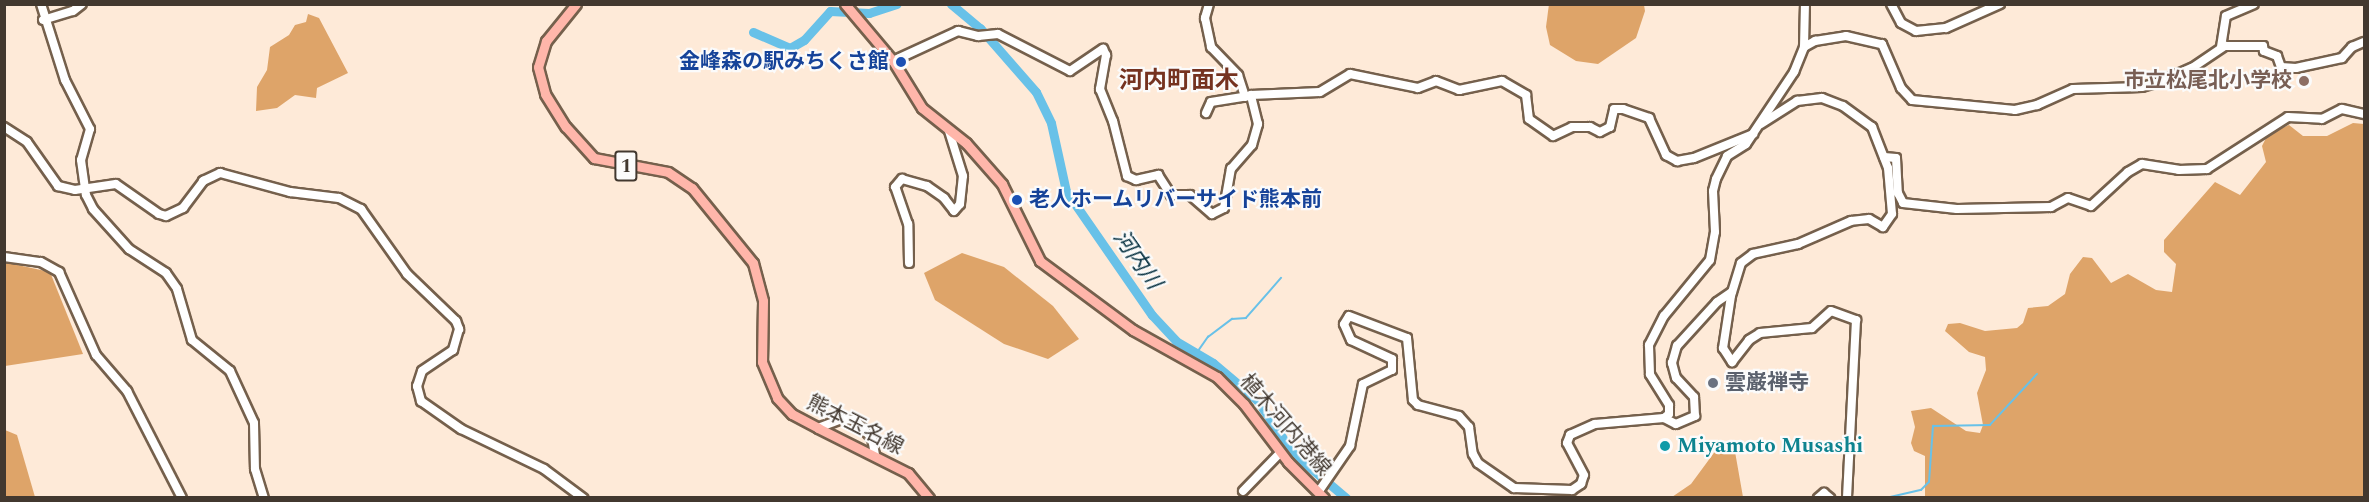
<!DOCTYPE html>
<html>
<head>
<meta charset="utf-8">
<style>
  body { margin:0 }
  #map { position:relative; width:2369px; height:502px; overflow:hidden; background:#feead8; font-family:Spectral,"Noto Sans JP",serif }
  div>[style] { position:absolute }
  .forest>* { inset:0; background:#dea469 }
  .stream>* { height:1.5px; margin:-0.75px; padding:0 0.75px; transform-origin:0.75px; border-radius:0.75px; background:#68c1e8 }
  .river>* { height:9px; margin:-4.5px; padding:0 4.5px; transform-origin:4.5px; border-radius:4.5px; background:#68c1e8 }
  .roads { filter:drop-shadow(2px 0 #75604c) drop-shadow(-2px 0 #75604c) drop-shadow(0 2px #75604c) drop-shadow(0 -2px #75604c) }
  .minor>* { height:8px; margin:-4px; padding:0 4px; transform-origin:4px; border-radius:4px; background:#fff }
  .major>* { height:9px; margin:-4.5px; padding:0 4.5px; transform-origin:4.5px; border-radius:4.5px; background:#ffb6aa }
  .dots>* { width:16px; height:16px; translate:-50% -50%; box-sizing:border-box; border:3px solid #fbfbfb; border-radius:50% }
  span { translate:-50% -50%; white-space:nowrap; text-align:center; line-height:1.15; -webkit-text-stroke:4.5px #fbfbfb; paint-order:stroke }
  .shield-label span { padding:2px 4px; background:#fbfbfb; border:2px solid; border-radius:4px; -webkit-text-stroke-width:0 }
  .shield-label { font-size:20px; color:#42382f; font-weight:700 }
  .transit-label { font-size:21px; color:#164399; font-weight:700 }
  .right { translate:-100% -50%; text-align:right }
  .left { translate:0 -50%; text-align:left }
  .education-label { font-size:21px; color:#785e54; font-weight:700 }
  .worship-label { font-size:21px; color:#5b616d; font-weight:700 }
  .street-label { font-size:21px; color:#42382f }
  .culture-label { font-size:21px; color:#0d838f; font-weight:700 }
  .water-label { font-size:22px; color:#032e3e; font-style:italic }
  .quarter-label { font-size:24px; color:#75321f; font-weight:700 }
  .frame { position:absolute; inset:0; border:6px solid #42382f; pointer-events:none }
</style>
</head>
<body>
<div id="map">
  <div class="forest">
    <div style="clip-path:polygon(1549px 4px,1644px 5px,1645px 11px,1636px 38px,1598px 64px,1576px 61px,1550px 45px,1546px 27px)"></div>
    <div style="clip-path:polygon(308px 14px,319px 18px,348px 73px,317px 88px,316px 98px,295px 95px,277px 108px,256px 111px,257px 87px,267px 70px,270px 47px,289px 35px,295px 25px,306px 22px)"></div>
    <div style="clip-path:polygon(2353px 123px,2364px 124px,2364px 497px,1925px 497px,1925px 456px,1914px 451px,1911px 443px,1915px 427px,1911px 411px,1931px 408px,1966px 431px,1980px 433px,1983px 425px,1977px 393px,1986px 370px,1985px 357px,1969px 352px,1945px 331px,1948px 324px,1960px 323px,1985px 331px,2017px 328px,2023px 323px,2028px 308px,2048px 306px,2065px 294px,2070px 274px,2083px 257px,2092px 258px,2111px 283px,2128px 274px,2156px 290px,2172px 292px,2176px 264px,2164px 252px,2164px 240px,2215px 182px,2240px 195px,2266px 162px,2262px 146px,2268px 134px,2289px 125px,2303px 136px,2327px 136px)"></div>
    <div style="clip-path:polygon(962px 253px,1004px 267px,1053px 306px,1079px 339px,1048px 359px,1004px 344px,935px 300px,924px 273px)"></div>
    <div style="clip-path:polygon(4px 262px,50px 272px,83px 354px,5px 366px)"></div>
    <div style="clip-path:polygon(5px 430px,17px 435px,35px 497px,5px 497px)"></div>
    <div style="clip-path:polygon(1719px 446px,1734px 446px,1743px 497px,1672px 497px,1691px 484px)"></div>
  </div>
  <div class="stream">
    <div style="left:1196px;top:354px;width:21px;rotate:-55deg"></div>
    <div style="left:1208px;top:337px;width:30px;rotate:-37deg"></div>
    <div style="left:1232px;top:319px;width:14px;rotate:-4deg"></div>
    <div style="left:1246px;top:318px;width:53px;rotate:-48.8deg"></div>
    <div style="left:1886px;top:498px;width:36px;rotate:-13deg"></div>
    <div style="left:1921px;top:490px;width:11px;rotate:-45deg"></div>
    <div style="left:1929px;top:482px;width:56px;rotate:-85.9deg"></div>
    <div style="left:1933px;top:426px;width:57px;rotate:-1deg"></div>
    <div style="left:1990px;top:425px;width:69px;rotate:-47.3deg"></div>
  </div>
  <div class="river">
    <div style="left:951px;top:4px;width:38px;rotate:40deg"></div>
    <div style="left:980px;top:28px;width:85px;rotate:48.8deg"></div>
    <div style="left:1036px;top:92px;width:34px;rotate:64deg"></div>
    <div style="left:1051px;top:123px;width:70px;rotate:77.6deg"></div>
    <div style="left:1066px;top:191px;width:151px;rotate:55.3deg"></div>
    <div style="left:1152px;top:315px;width:35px;rotate:47deg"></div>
    <div style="left:1176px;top:341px;width:43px;rotate:30.7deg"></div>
    <div style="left:1213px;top:363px;width:57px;rotate:40.1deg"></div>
    <div style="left:1257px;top:400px;width:64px;rotate:55.8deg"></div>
    <div style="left:1293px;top:453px;width:70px;rotate:40.3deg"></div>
    <div style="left:753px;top:32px;width:40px;rotate:23.4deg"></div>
    <div style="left:790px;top:48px;width:16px;rotate:-30deg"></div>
    <div style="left:804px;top:40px;width:39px;rotate:-48deg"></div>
    <div style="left:830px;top:11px;width:39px;rotate:3deg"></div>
    <div style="left:869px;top:13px;width:29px;rotate:-18deg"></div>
  </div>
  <div class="roads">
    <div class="minor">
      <div style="left:41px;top:4px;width:80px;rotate:72.5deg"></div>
      <div style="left:65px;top:80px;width:55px;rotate:63deg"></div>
      <div style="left:90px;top:129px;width:32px;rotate:106deg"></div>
      <div style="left:81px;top:160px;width:35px;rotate:82deg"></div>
      <div style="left:86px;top:195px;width:16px;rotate:63deg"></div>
      <div style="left:93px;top:209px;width:54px;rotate:48deg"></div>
      <div style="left:129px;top:249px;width:44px;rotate:33deg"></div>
      <div style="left:166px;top:273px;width:19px;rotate:55deg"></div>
      <div style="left:177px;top:289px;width:53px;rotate:73.6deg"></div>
      <div style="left:192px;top:340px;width:49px;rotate:39.2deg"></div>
      <div style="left:230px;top:371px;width:57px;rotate:65.2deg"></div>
      <div style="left:254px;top:423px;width:46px;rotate:88.8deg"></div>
      <div style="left:255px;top:469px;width:30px;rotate:73deg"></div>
      <div style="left:1209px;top:4px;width:15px;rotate:106deg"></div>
      <div style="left:1205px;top:18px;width:30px;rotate:78deg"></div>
      <div style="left:1211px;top:47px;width:39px;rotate:46deg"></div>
      <div style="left:1238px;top:75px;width:23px;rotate:72deg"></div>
      <div style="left:1891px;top:4px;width:21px;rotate:62deg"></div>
      <div style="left:1901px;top:23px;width:17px;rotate:28deg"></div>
      <div style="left:1916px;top:31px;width:30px;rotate:-6deg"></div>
      <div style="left:1946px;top:28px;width:59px;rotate:-24deg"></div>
      <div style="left:43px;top:20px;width:31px;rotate:-17deg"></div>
      <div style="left:73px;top:11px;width:11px;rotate:-38deg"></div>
      <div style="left:1804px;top:47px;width:13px;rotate:-29deg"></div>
      <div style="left:1815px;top:41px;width:31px;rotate:-9deg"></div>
      <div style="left:1846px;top:36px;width:37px;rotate:13deg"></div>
      <div style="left:1882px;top:44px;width:48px;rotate:66.6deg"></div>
      <div style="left:1901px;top:88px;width:16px;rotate:47deg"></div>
      <div style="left:1912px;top:100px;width:103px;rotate:5.5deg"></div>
      <div style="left:2015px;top:110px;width:23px;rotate:-13deg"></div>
      <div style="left:2037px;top:105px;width:39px;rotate:-24deg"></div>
      <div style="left:2073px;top:89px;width:69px;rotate:-1.7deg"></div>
      <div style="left:2142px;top:87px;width:19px;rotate:-16deg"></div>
      <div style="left:2160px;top:82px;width:35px;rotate:-24deg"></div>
      <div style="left:2192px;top:68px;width:40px;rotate:-34deg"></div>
      <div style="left:2225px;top:46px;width:38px"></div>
      <div style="left:2263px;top:46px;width:5px;rotate:79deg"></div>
      <div style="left:2264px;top:51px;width:14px;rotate:21deg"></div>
      <div style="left:2277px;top:56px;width:12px;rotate:70deg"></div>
      <div style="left:2281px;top:67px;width:15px;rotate:4deg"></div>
      <div style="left:2296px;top:68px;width:47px;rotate:-12.3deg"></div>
      <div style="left:2342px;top:58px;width:15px;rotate:-48deg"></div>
      <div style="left:2352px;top:47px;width:13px;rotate:-23deg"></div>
      <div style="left:2221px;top:47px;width:31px;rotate:-81deg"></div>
      <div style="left:2226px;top:16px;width:30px;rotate:-23deg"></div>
      <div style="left:893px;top:61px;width:72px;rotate:-24.8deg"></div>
      <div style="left:958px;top:31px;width:21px;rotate:14deg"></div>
      <div style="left:978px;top:36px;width:20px;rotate:-6deg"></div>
      <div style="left:998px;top:34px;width:81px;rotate:27.2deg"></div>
      <div style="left:1070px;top:71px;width:40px;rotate:-34deg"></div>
      <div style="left:1103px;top:49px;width:7px;rotate:63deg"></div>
      <div style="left:1106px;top:55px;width:35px;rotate:100deg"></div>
      <div style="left:1100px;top:89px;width:35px;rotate:68deg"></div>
      <div style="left:1113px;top:121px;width:57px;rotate:75.7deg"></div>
      <div style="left:1127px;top:176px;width:10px;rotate:24deg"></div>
      <div style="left:1136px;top:180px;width:23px;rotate:-13deg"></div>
      <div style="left:1158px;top:175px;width:24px;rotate:57deg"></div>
      <div style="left:1171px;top:195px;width:19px"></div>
      <div style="left:1190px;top:195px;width:29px;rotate:41deg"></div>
      <div style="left:1212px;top:214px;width:13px;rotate:-27deg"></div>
      <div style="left:1224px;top:208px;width:40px;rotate:-80deg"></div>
      <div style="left:1231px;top:169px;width:32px;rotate:-49deg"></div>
      <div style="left:1252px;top:145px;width:22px;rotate:-74deg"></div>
      <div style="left:1258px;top:124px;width:30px;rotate:-104deg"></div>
      <div style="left:1251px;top:95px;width:69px;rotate:-2.5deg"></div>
      <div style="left:1320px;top:92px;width:35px;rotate:-31deg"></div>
      <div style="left:1350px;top:74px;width:69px;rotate:11.6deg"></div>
      <div style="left:1418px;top:88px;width:19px;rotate:-21deg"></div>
      <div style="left:1436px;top:81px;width:25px;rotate:21deg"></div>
      <div style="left:1459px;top:90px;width:44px;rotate:-11.8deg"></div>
      <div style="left:1502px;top:81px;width:28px;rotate:30deg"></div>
      <div style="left:1526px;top:95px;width:24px;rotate:83deg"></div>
      <div style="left:1529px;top:119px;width:29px;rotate:35deg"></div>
      <div style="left:1553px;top:136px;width:21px;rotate:-25deg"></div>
      <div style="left:1572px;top:127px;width:18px"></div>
      <div style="left:1590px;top:127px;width:11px;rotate:27deg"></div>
      <div style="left:1600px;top:132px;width:11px;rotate:-27deg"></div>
      <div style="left:1610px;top:127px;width:18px;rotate:-77deg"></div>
      <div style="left:1614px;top:109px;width:9px"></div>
      <div style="left:1623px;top:109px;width:28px;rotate:19deg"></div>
      <div style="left:1649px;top:118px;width:41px;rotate:65.3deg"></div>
      <div style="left:1666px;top:155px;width:13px;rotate:29deg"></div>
      <div style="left:1677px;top:161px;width:17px;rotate:-10deg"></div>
      <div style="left:1694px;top:158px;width:64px;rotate:-22.1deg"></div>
      <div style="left:1206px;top:113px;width:12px;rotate:-66deg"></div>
      <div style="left:1211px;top:102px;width:38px;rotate:-9deg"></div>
      <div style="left:1761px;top:124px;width:43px;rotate:-32.6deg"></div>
      <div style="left:1797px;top:101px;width:25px;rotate:-7deg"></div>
      <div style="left:1822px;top:98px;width:22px;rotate:21deg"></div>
      <div style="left:1843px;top:106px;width:36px;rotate:36deg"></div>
      <div style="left:1872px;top:127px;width:44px;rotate:68.7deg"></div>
      <div style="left:1888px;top:168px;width:46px;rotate:85deg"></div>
      <div style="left:1892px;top:214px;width:16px;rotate:125deg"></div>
      <div style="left:1883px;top:227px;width:16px;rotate:-150deg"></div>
      <div style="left:1869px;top:219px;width:18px;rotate:174deg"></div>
      <div style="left:1851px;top:221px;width:58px;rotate:156.5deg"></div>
      <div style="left:1798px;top:244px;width:46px;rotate:167.5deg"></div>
      <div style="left:1753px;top:254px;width:15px;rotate:143deg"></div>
      <div style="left:1741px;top:263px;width:34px;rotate:107deg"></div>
      <div style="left:1731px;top:296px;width:53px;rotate:98.7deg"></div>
      <div style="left:1723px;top:348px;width:17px;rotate:57deg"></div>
      <div style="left:1732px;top:362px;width:28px;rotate:-52deg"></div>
      <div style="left:1749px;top:340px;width:13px;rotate:-32deg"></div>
      <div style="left:1760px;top:333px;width:52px;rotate:-5.5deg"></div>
      <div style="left:1812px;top:328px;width:25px;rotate:-42deg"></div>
      <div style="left:1831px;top:311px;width:27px;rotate:20deg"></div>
      <div style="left:1856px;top:320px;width:178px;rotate:92.9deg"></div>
      <div style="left:4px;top:127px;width:27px;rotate:33deg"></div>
      <div style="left:27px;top:142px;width:54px;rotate:54.8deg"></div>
      <div style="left:58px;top:186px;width:17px;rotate:13deg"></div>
      <div style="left:75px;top:190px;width:41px;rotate:-8.3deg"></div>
      <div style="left:116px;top:184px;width:52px;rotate:34.9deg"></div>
      <div style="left:159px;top:214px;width:7px;rotate:16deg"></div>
      <div style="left:166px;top:216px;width:19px;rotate:-25deg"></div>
      <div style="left:183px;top:208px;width:34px;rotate:-53deg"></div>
      <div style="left:203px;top:181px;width:19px;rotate:-25deg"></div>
      <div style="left:220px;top:173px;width:73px;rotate:15.2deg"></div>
      <div style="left:290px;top:192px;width:49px;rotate:7deg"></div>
      <div style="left:339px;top:198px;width:25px;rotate:27deg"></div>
      <div style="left:361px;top:209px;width:80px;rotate:54.7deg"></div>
      <div style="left:407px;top:274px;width:68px;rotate:43.8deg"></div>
      <div style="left:456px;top:321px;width:9px;rotate:69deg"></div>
      <div style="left:459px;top:329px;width:22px;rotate:106deg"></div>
      <div style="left:453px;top:350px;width:37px;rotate:146deg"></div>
      <div style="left:422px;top:371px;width:16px;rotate:108deg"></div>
      <div style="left:417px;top:386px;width:16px;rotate:75deg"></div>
      <div style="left:421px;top:401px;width:49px;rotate:35deg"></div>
      <div style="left:461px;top:429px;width:92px;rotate:25.7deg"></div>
      <div style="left:544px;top:469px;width:49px;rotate:36.6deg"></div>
      <div style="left:1884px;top:157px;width:12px;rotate:5deg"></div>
      <div style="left:1896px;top:158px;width:35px;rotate:87deg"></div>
      <div style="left:1898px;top:193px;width:11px;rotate:63deg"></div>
      <div style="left:1903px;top:203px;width:54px;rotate:6.3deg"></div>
      <div style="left:1957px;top:209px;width:94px;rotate:-1.2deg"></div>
      <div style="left:2051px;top:207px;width:19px;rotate:-28deg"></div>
      <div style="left:2068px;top:198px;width:24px;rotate:19deg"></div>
      <div style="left:2091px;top:206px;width:50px;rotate:-42.6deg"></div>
      <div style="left:2128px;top:172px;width:16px;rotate:-30deg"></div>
      <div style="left:2142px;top:164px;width:37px;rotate:9deg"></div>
      <div style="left:2179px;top:170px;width:28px;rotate:-2deg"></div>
      <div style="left:2207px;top:169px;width:96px;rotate:-32.7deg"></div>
      <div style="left:2288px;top:117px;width:34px;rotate:3deg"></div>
      <div style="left:2322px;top:119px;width:22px;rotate:-27deg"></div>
      <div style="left:2342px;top:109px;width:23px;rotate:13deg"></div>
      <div style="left:4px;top:257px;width:37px;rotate:8deg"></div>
      <div style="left:41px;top:262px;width:21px;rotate:29deg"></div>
      <div style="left:59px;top:272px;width:91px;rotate:66deg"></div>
      <div style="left:96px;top:355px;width:48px;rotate:49.3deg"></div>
      <div style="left:127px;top:391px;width:120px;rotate:62.8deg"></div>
      <div style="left:909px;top:263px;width:39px;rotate:-91deg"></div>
      <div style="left:908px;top:224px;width:39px;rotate:-109deg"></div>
      <div style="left:895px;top:187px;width:11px;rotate:-49deg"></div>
      <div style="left:902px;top:179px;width:26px;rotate:16deg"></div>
      <div style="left:927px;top:186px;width:21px;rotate:35deg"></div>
      <div style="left:944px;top:198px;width:16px;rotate:52deg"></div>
      <div style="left:954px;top:211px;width:9px;rotate:-49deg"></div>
      <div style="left:960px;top:204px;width:28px;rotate:-84deg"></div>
      <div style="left:963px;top:176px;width:47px;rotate:-107.3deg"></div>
      <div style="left:1664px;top:418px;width:13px;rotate:27deg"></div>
      <div style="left:1676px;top:424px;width:21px;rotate:-23deg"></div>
      <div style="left:1695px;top:416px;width:19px;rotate:-93deg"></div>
      <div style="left:1694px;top:397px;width:26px;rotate:-133deg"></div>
      <div style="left:1676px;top:378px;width:16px;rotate:-105deg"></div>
      <div style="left:1672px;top:363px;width:18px;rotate:-74deg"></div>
      <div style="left:1677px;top:346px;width:59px;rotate:-47.7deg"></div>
      <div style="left:1717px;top:302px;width:18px;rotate:-34deg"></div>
      <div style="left:818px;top:428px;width:26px;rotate:-21deg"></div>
      <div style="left:842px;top:419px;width:13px;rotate:4deg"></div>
      <div style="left:855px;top:420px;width:25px;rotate:47deg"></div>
      <div style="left:872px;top:438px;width:17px;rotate:80deg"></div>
      <div style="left:1243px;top:491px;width:53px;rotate:-45.8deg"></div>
      <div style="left:1319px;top:491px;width:55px;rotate:-55.4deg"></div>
      <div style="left:1350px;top:446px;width:63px;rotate:-78.2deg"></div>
      <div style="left:1363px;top:384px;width:32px;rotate:-26deg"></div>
      <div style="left:1392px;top:370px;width:11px;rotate:-90deg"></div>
      <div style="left:1392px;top:359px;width:45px;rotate:-155.1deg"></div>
      <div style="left:1351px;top:340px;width:17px;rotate:-114deg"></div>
      <div style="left:1344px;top:324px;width:9px;rotate:-58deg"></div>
      <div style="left:1349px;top:316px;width:62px;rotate:20.8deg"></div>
      <div style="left:1407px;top:338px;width:62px;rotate:84.5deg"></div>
      <div style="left:1413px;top:400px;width:7px;rotate:45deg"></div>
      <div style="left:1418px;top:405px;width:42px;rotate:15deg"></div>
      <div style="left:1459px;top:416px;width:15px;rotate:48deg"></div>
      <div style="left:1469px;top:427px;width:27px;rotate:82deg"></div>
      <div style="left:1473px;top:454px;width:10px;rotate:61deg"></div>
      <div style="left:1478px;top:463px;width:44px;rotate:34.8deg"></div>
      <div style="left:1514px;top:488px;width:58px;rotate:2deg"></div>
      <div style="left:1572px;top:490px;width:11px;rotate:-34deg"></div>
      <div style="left:1581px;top:484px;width:9px;rotate:-72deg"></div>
      <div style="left:1584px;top:475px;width:36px;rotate:-118deg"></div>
      <div style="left:1567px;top:443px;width:9px;rotate:-69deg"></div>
      <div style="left:1570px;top:435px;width:27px;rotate:-24deg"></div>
      <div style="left:1595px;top:424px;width:69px;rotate:-5deg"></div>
      <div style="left:1664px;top:418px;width:6px;rotate:-39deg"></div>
      <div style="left:1669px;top:414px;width:9px;rotate:-90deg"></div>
      <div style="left:1669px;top:405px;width:36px;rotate:-122deg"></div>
      <div style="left:1650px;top:374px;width:29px;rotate:-92deg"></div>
      <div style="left:1649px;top:345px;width:33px;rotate:-63deg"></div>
      <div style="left:1664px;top:316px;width:72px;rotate:-50.6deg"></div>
      <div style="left:1710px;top:260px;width:28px;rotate:-80deg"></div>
      <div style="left:1715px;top:232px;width:41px;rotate:-92.8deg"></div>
      <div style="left:1713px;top:191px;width:12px;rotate:-76deg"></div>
      <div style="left:1716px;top:179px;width:25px;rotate:-64deg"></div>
      <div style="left:1727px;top:156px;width:22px;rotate:-32deg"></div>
      <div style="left:1746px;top:144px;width:87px;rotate:-56.3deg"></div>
      <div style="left:1794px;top:72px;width:27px;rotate:-68deg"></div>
      <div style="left:1804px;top:47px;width:43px;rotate:-88.7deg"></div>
      <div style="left:1818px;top:498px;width:8px;rotate:-40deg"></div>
      <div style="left:1824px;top:493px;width:8px;rotate:40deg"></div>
    </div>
    <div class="major">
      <div style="left:576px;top:4px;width:48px;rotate:129deg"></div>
      <div style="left:546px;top:41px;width:27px;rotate:107deg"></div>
      <div style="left:538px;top:67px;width:28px;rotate:75deg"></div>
      <div style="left:545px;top:94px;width:39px;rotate:58deg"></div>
      <div style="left:566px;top:127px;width:42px;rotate:47.9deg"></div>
      <div style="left:594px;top:158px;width:75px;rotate:10.7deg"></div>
      <div style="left:668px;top:172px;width:29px;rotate:34deg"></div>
      <div style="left:692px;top:188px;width:97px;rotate:50.9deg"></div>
      <div style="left:753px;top:263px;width:39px;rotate:75deg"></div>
      <div style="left:763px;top:301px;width:61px;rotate:90.9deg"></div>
      <div style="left:762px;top:362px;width:39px;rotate:67deg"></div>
      <div style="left:777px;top:398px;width:22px;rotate:47deg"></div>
      <div style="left:792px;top:414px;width:30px;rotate:28deg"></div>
      <div style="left:818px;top:428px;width:101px;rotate:26.6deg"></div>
      <div style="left:908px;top:473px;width:33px;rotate:50deg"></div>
      <div style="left:845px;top:4px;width:75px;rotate:49.9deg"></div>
      <div style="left:893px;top:61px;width:55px;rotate:58.3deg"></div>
      <div style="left:922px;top:108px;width:56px;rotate:38.5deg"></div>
      <div style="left:966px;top:143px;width:55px;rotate:48.7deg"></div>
      <div style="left:1002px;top:184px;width:86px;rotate:63.7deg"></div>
      <div style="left:1040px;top:261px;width:116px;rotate:36.6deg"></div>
      <div style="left:1133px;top:330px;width:96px;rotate:29.2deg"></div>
      <div style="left:1217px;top:377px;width:38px;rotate:45deg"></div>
      <div style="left:1244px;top:404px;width:73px;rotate:52.8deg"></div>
      <div style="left:1288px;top:462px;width:51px;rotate:45deg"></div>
    </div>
  </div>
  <div class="dots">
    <div style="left:901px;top:62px;background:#1a4fb4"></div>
    <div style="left:2304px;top:81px;background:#8d6e63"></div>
    <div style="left:1017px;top:200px;background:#1a4fb4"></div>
    <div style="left:1713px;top:383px;background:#6b7280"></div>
    <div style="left:1665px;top:446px;background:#0f9aa8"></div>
  </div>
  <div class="shield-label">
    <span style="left:626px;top:166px">1</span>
  </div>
  <div class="transit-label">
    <span class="right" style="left:889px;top:62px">金峰森の駅みちくさ館</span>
    <span class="left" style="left:1029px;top:200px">老人ホームリバーサイド熊本前</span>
  </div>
  <div class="education-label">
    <span class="right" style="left:2292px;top:81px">市立松尾北小学校</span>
  </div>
  <div class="worship-label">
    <span class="left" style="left:1725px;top:383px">雲巌禅寺</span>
  </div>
  <div class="street-label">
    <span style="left:855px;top:425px;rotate:27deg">熊本玉名線</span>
    <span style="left:1285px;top:425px;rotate:49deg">植木河内港線</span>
  </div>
  <div class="culture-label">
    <span class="left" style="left:1677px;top:446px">Miyamoto Musashi</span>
  </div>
  <div class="water-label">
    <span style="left:1137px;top:260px;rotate:55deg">河内川</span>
  </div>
  <div class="quarter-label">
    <span style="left:1179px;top:82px">河内町面木</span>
  </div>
  <div class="frame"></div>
</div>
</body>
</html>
